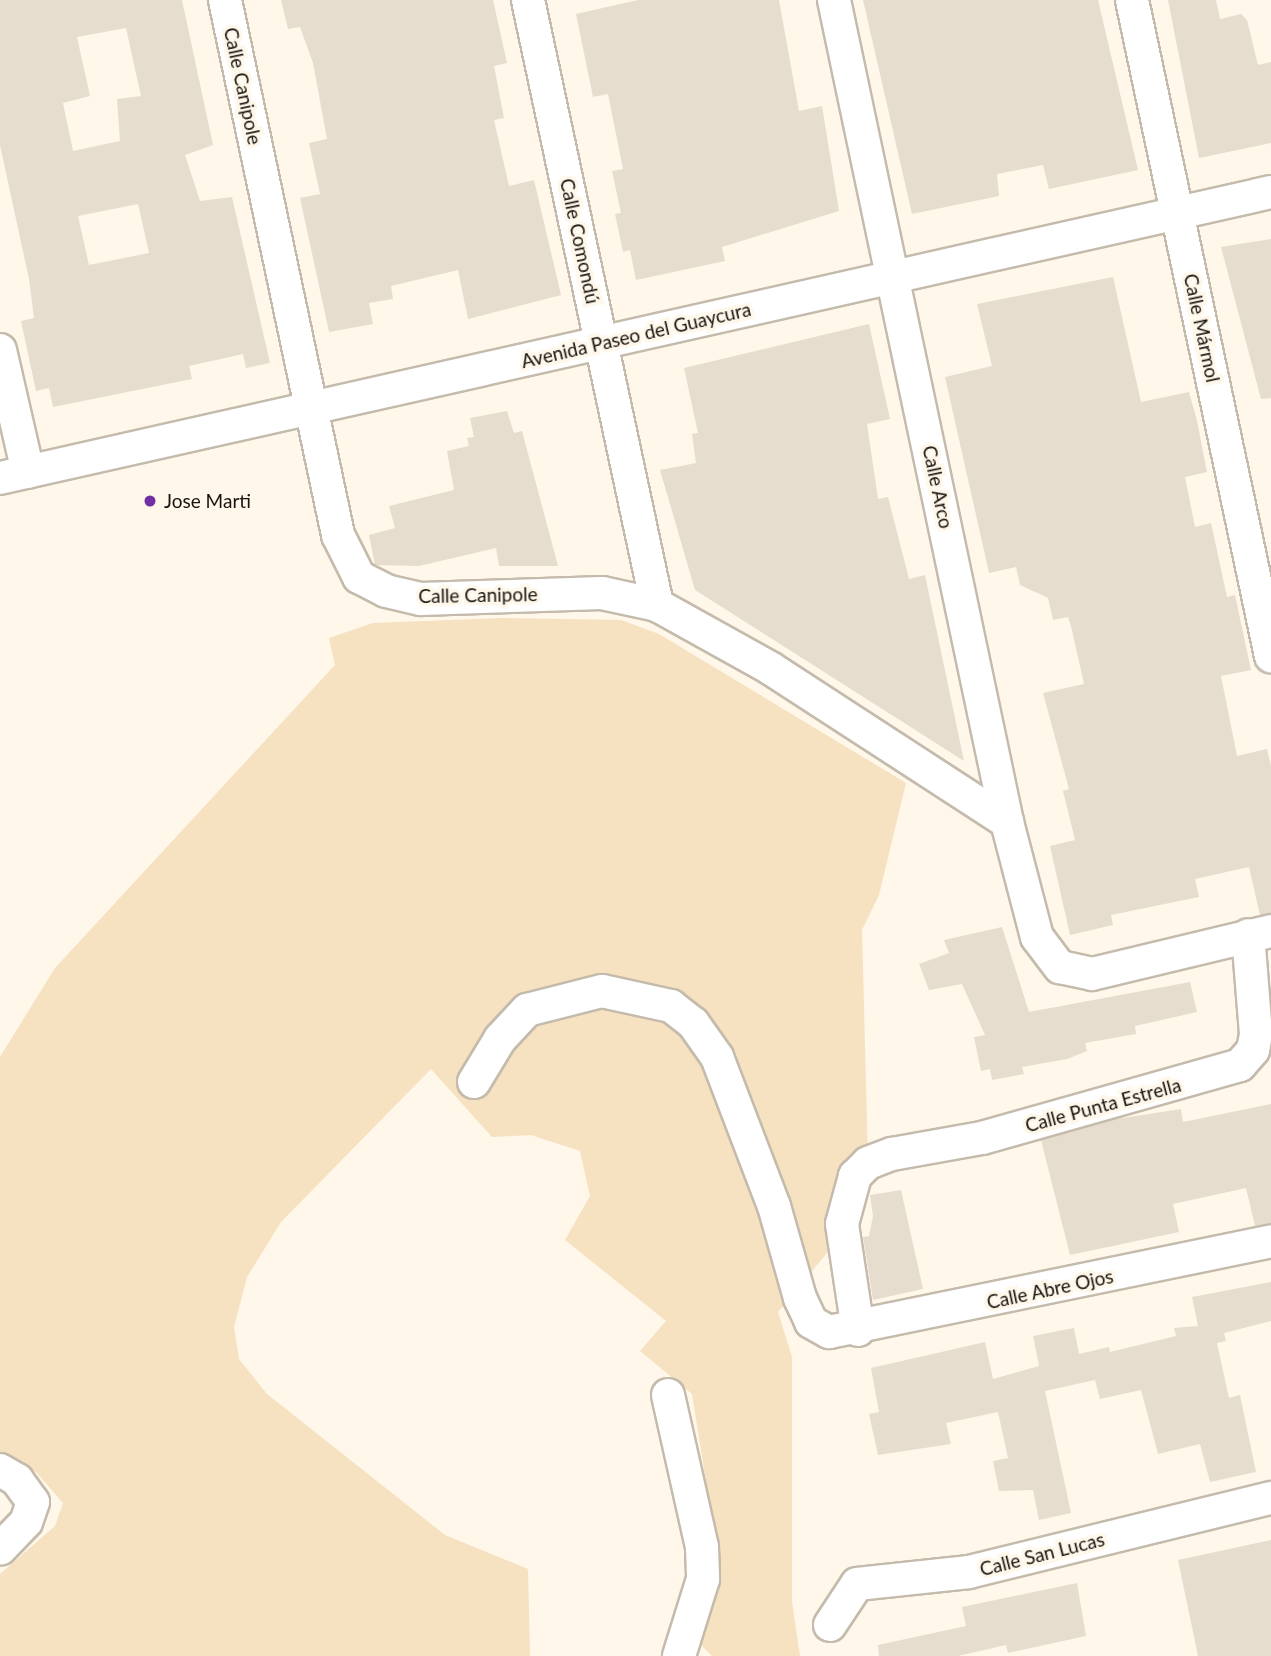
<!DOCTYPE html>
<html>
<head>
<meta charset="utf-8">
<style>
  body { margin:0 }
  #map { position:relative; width:1271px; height:1656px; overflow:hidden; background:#fef7ea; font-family:Lato,sans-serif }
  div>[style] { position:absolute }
  .green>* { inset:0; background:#f6e1c0 }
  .building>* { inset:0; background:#e7ddce }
  .roads { filter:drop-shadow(2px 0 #c4bbac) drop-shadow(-2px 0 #c4bbac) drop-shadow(0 2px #c4bbac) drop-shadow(0 -2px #c4bbac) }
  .minor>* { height:32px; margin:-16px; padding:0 16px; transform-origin:16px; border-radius:16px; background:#fff }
  .dots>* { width:19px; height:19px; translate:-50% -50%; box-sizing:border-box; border:4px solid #fef7ea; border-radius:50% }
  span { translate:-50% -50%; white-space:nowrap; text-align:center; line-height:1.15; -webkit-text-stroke:7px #fef7ea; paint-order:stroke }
  .street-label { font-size:19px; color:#17130e }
  .poi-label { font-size:19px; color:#17130e }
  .left { translate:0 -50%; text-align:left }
</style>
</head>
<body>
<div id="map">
  <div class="green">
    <div style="clip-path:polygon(501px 618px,621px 620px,659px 634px,906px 783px,879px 895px,862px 930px,868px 1163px,831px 1248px,778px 1312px,792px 1357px,792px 1602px,800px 1656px,712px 1656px,700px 1644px,721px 1575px,692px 1394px,640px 1351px,666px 1321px,565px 1240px,590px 1196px,580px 1151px,531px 1135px,492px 1137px,431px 1069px,281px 1222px,247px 1277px,234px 1327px,239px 1359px,267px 1394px,445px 1535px,528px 1569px,530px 1656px,0 1656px,0 1574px,55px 1526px,63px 1503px,36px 1472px,0 1456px,0 1057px,55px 968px,335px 665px,329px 638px,373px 623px)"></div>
  </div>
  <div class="building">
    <div style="clip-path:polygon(evenodd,0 0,182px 0,213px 145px,185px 155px,200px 201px,232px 197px,270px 363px,246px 368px,243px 354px,189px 366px,192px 379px,53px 407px,49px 388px,36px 391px,21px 321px,34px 318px,29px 279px,0 145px,0 0,126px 28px,141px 96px,117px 99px,120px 141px,73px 151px,63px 103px,90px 96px,77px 37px,126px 28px,0 0,138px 204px,149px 253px,89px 265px,78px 216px,138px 204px)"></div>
    <div style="clip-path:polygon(281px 0,493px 0,507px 63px,494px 66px,504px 118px,494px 120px,509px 186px,534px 180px,561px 295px,468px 319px,458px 270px,391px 286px,393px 299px,369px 303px,373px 324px,329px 332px,300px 198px,320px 194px,309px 143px,327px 139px,313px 63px,300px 27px,288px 29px)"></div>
    <div style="clip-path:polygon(638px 0,779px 0,799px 111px,822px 106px,839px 211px,722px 247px,725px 261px,636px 280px,630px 250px,623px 252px,615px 214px,621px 213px,612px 171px,623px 169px,608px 94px,593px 97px,576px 14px)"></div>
    <div style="clip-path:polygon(863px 0,1098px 0,1138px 170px,1049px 189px,1043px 165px,997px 174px,999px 196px,912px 214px)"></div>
    <div style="clip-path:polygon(1168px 0,1216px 0,1220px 19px,1241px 14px,1247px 20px,1258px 65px,1271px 62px,1271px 143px,1199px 158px)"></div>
    <div style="clip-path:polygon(1271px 239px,1271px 398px,1261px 399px,1221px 247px)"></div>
    <div style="clip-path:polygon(1113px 277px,1141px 402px,1189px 392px,1197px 421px,1207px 472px,1185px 477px,1195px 527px,1211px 523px,1227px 597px,1235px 595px,1251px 670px,1221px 676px,1237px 756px,1267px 749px,1271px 766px,1271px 913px,1260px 915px,1249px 867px,1195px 879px,1199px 897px,1111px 915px,1113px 925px,1070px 935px,1050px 846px,1075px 840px,1063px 791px,1069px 789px,1043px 693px,1084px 684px,1071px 626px,1068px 617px,1053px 620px,1048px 598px,1020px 585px,1016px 567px,989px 573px,945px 377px,992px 366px,977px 304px)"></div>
    <div style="clip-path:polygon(869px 324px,890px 419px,867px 424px,878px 499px,888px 497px,909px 579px,925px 575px,964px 761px,695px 590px,660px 470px,696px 463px,692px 434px,698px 433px,684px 368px)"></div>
    <div style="clip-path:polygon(507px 411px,514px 433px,522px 431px,558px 566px,499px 566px,496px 548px,419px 566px,375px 565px,369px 535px,395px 528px,389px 506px,454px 490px,447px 451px,469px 446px,467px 438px,474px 437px,470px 418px)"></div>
    <div style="clip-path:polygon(1002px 927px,1029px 1012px,1190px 982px,1197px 1012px,1135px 1026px,1136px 1034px,1085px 1043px,1087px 1051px,1067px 1059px,1022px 1067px,1024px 1074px,992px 1080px,990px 1069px,981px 1071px,974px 1037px,985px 1035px,962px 984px,929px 990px,919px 964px,949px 953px,944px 940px)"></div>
    <div style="clip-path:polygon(1271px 1104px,1271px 1223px,1255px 1226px,1246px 1188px,1173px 1204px,1179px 1232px,1070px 1255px,1041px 1140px,1116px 1119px,1181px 1109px,1183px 1122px)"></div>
    <div style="clip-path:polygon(901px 1190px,923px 1289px,873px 1300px,863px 1237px,869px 1236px,873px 1216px,870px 1195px)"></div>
    <div style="clip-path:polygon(1271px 1282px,1271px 1321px,1224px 1333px,1226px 1341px,1217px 1343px,1229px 1398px,1240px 1395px,1256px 1472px,1210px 1482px,1200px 1444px,1158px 1454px,1141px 1390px,1100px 1399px,1095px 1380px,1045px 1391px,1071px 1513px,1039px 1520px,1033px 1490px,999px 1491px,993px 1461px,1008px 1458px,998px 1412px,946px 1423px,951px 1444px,878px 1455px,869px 1414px,879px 1412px,871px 1368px,985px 1342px,993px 1379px,1039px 1366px,1033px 1336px,1074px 1328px,1079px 1354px,1109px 1347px,1110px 1352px,1176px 1336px,1174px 1328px,1198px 1326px,1192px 1297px)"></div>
    <div style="clip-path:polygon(1271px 1540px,1271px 1656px,1198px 1656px,1178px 1560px)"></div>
    <div style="clip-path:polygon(1077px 1583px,1086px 1636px,1008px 1653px,1006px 1645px,958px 1656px,879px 1656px,878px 1645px,966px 1626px,962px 1607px)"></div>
  </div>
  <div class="roads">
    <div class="minor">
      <div style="left:225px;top:0;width:547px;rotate:78.07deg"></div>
      <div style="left:338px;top:535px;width:47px;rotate:63.4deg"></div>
      <div style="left:359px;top:577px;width:30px;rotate:27deg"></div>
      <div style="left:386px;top:591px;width:36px;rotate:13deg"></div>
      <div style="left:421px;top:599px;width:181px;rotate:-1.9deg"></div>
      <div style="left:602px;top:593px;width:56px;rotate:12.3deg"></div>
      <div style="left:657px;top:605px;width:129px;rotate:29.1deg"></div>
      <div style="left:770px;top:668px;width:283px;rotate:33deg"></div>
      <div style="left:528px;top:0;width:619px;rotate:77.96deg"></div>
      <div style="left:834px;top:0;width:840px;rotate:78.11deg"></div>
      <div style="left:1007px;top:822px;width:119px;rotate:75.4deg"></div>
      <div style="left:1037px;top:937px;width:38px;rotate:53deg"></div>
      <div style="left:1060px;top:967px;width:33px;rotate:12deg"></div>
      <div style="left:1092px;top:974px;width:184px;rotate:-13.5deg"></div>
      <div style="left:1132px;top:0;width:671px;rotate:78.04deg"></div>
      <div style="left:0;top:350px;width:125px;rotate:77.1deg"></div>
      <div style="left:0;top:478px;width:1303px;rotate:-12.68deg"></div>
      <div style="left:474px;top:1082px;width:50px;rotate:-58.8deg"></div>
      <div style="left:500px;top:1039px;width:40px;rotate:-47deg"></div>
      <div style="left:527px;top:1010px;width:77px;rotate:-14.2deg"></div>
      <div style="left:602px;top:991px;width:71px;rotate:12.3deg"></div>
      <div style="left:671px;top:1006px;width:28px;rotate:38deg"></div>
      <div style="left:693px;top:1023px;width:42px;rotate:54.8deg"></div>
      <div style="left:717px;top:1057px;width:160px;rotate:69.1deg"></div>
      <div style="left:774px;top:1206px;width:96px;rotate:74.2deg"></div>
      <div style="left:800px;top:1298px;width:26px;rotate:65deg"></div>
      <div style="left:811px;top:1322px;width:21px;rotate:29deg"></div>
      <div style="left:829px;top:1332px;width:451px;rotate:-11.6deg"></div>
      <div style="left:858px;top:1330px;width:107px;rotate:-98.6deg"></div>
      <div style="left:842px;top:1224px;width:50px;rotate:-74.8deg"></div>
      <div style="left:855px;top:1176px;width:18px;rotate:-45deg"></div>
      <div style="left:868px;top:1163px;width:26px;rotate:-21deg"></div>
      <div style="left:892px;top:1154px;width:91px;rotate:-10.1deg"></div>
      <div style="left:982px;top:1138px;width:268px;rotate:-15.8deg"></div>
      <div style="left:1240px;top:1065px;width:20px;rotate:-49deg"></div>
      <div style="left:1253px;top:1050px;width:16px;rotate:-79deg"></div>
      <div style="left:1256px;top:1034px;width:99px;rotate:-94.6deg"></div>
      <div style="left:668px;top:1395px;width:156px;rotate:77.4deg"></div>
      <div style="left:702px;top:1547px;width:32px;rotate:88deg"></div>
      <div style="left:703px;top:1579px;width:81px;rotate:107.3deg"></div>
      <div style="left:0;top:1470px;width:20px;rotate:30deg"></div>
      <div style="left:17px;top:1480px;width:27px;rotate:54deg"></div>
      <div style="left:33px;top:1502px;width:21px;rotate:109deg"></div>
      <div style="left:26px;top:1522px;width:37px;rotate:134deg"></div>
      <div style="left:830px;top:1625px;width:49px;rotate:-56.6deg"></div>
      <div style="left:857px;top:1584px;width:113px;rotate:-6.1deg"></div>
      <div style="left:969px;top:1572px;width:311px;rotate:-13.8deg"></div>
    </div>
  </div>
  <div class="dots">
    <div style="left:150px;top:501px;background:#702fa4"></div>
  </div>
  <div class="street-label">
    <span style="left:243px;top:86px;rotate:78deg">Calle Canipole</span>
    <span style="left:580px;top:241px;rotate:78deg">Calle Comondú</span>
    <span style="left:1202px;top:328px;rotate:78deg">Calle Mármol</span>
    <span style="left:636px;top:335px;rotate:-13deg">Avenida Paseo del Guaycura</span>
    <span style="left:938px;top:487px;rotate:78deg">Calle Arco</span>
    <span style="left:478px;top:595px;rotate:-1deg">Calle Canipole</span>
    <span style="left:1103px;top:1105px;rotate:-15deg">Calle Punta Estrella</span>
    <span style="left:1050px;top:1289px;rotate:-12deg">Calle Abre Ojos</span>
    <span style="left:1042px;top:1554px;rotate:-14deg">Calle San Lucas</span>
  </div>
  <div class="poi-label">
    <span class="left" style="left:164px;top:501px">Jose Marti</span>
  </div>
</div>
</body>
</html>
